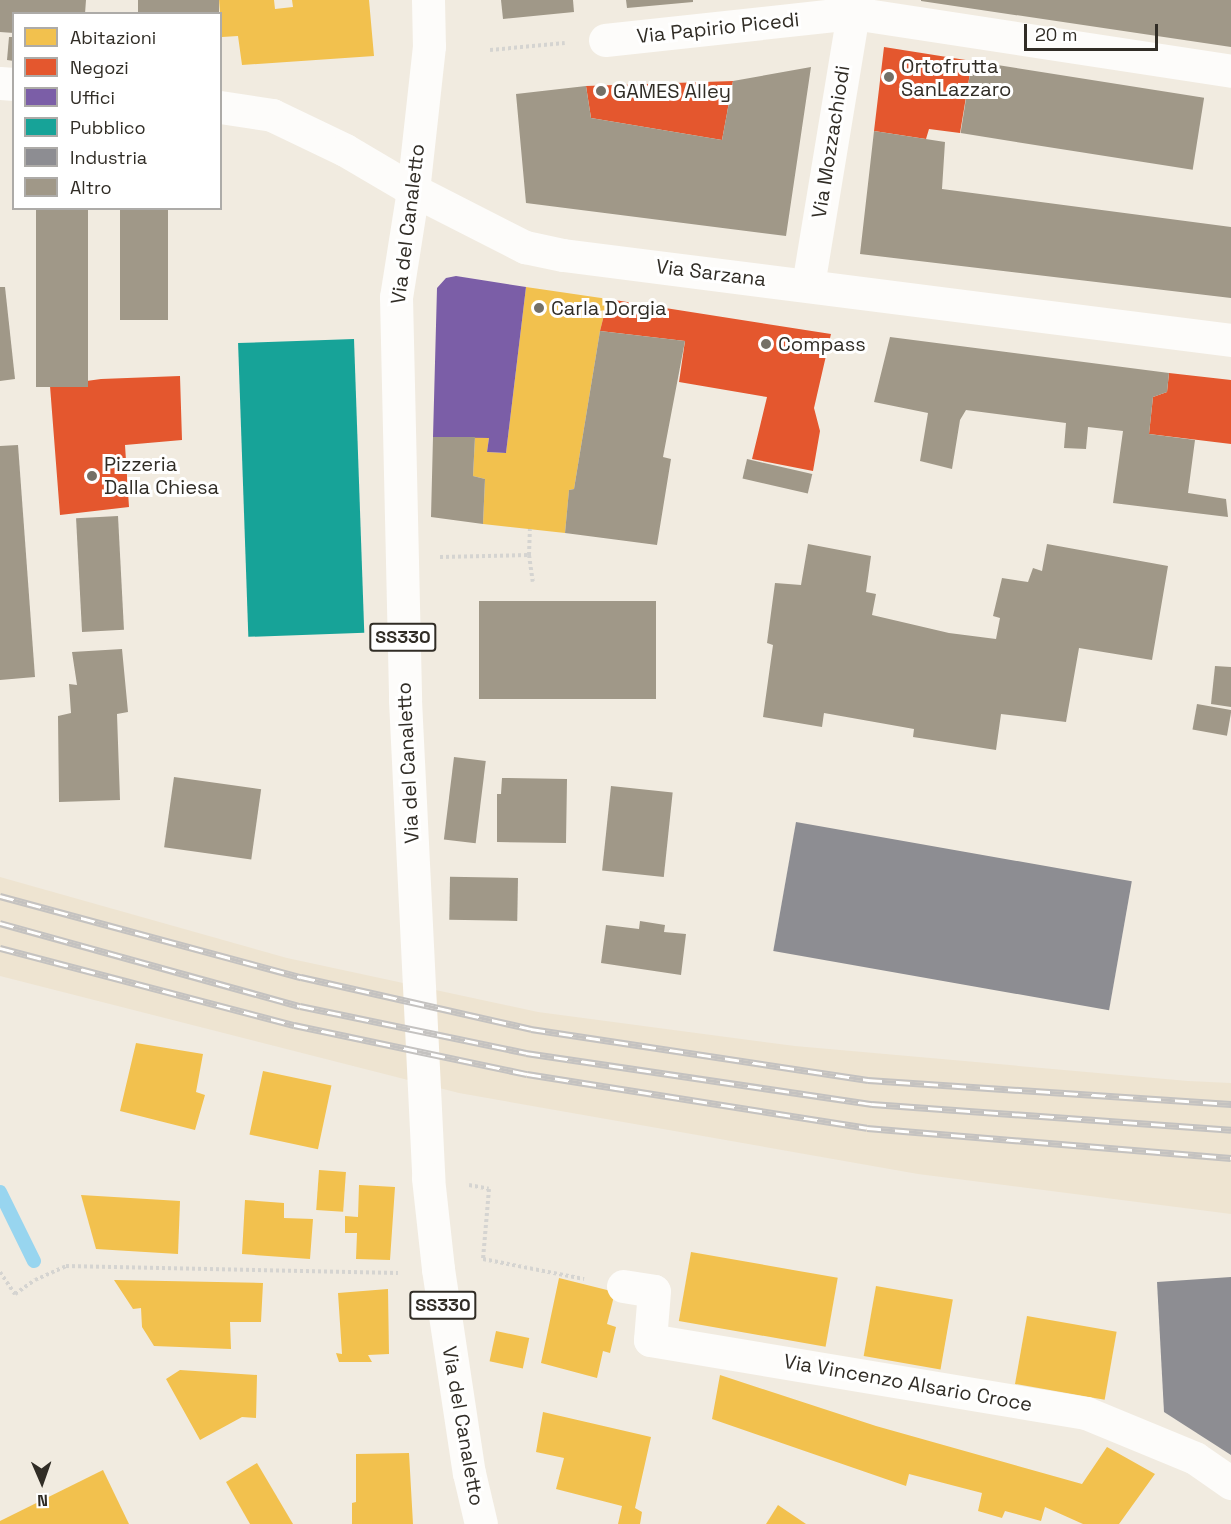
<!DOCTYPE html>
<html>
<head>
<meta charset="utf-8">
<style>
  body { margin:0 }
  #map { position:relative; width:1231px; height:1524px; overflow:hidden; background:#f1ebe0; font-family:"Space Grotesk",sans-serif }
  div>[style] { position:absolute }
  .built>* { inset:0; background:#eee4d1 }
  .homes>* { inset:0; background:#f2c14e; transform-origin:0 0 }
  .shops>* { inset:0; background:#e4572e }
  .offices>* { inset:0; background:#7b5ea7 }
  .public>* { inset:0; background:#17a398; transform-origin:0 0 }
  .industry>* { inset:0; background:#8d8d92; transform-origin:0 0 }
  .stream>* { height:14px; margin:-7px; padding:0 7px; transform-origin:7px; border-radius:7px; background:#98d5ef }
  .building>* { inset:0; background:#a09888; transform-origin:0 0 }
  .path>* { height:4px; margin-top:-2px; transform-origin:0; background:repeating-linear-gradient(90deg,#d5d4d1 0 3px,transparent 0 6px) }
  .minor>* { height:33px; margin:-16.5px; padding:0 16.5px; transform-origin:16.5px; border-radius:16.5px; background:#fdfcfa }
  .major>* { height:33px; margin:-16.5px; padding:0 16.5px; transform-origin:16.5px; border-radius:16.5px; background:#fdfcfa }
  .rail>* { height:7px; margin-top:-3.5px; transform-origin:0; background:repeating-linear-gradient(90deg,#fff 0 14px,#c4c2c0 0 28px); box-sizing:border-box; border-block:2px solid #c4c2c0 }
  .dots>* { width:16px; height:16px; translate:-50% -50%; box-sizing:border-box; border:3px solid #fff; border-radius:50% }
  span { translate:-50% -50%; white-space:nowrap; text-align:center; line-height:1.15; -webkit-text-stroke:6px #fff; paint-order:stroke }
  .shield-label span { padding:2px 4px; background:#fff; border:2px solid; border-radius:4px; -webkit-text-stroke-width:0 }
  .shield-label { font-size:18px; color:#312d26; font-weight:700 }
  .street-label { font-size:20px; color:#312d26 }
  .poi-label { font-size:20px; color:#312d26 }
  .left { translate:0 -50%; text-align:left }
  .legend { position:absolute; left:12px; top:12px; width:210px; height:198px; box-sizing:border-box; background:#fff; border:2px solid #adaba8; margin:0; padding:8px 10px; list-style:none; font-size:18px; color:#312d26 }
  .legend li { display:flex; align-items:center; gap:12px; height:30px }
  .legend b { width:30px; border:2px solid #adaba8 }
  .north { position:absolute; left:12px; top:1452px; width:60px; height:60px; -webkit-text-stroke:4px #fff; paint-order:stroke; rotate:178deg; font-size:16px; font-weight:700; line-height:24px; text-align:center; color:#312d26 }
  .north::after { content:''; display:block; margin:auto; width:21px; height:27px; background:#312d26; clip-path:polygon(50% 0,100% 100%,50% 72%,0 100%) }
  .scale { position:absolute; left:1024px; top:24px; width:134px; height:27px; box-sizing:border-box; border:3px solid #312d26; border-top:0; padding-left:8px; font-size:18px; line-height:21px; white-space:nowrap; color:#312d26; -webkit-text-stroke:4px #fff; paint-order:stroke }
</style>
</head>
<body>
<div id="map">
  <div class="built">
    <div style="clip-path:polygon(0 877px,287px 958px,538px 1012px,795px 1046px,1188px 1081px,1231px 1083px,1231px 1214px,918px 1174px,459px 1093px,0 976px)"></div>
  </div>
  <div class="homes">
    <div style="clip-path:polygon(219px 0,274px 0,275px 9px,293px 7px,292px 0,369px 0,374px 56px,242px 65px,238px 36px,222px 37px)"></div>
    <div style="clip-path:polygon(526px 287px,608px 299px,600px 331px,574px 489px,569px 490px,565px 533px,483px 524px,485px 479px,473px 476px,475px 437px,489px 438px,487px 452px,506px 453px)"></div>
    <div style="clip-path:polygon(136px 1043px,203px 1054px,196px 1092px,205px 1095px,195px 1130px,120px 1111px)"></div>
    <div style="left:263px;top:1071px;width:70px;height:65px;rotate:12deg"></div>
    <div style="left:319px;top:1170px;width:27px;height:40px;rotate:4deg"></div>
    <div style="clip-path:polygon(359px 1185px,395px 1187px,390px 1260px,356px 1259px,357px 1233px,345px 1233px,345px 1216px,358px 1217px)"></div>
    <div style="clip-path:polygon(81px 1195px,180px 1201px,178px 1254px,96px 1249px)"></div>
    <div style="clip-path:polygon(245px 1200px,284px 1203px,284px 1218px,313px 1219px,310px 1259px,242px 1254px)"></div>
    <div style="left:691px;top:1252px;width:149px;height:70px;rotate:10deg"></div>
    <div style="clip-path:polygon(559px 1278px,615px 1292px,607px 1324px,616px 1327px,610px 1353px,603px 1351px,597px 1378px,541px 1363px)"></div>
    <div style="clip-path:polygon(114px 1280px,263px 1283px,261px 1322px,230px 1322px,231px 1349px,154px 1346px,142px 1327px,141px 1308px,133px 1309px)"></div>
    <div style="left:876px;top:1286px;width:78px;height:71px;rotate:10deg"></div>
    <div style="clip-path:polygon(388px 1289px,389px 1354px,368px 1355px,372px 1362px,339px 1362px,336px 1353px,342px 1354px,338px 1293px)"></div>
    <div style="left:1027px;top:1316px;width:91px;height:69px;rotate:10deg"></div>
    <div style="left:496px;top:1331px;width:34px;height:31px;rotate:12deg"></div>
    <div style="clip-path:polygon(180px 1370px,257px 1375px,256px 1418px,242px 1417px,200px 1440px,166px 1379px)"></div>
    <div style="clip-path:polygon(720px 1375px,876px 1426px,1082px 1484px,1107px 1447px,1155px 1474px,1119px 1524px,1083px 1524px,1045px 1507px,1041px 1521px,1005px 1511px,1002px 1518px,978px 1511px,982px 1493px,909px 1474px,906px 1486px,712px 1419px)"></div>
    <div style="clip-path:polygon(543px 1412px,651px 1437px,635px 1508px,642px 1512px,640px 1524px,618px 1524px,622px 1506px,556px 1489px,564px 1458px,536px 1452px)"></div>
    <div style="clip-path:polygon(409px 1453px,413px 1524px,352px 1524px,352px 1503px,356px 1502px,356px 1454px)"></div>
    <div style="clip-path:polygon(257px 1463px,293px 1524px,250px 1524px,226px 1482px)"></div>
    <div style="clip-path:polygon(103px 1470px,129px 1524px,0 1524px,0 1521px)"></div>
    <div style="clip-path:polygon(778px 1505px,806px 1524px,766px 1524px)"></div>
  </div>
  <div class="shops">
    <div style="clip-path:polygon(884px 47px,972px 61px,960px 133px,929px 129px,926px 139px,874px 131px)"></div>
    <div style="clip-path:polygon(733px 81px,722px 140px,591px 118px,586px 86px)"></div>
    <div style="clip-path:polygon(608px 299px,831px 334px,814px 408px,820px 431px,813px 471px,752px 459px,767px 397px,679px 382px,685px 341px,600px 331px)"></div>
    <div style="clip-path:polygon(1169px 373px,1231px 380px,1231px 444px,1149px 434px,1153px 397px,1167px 392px)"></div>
    <div style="clip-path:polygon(180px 376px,182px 440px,125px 445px,129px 507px,60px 515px,50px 386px,101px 379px)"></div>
  </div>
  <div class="offices">
    <div style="clip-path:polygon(456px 276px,526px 287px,506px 453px,487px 452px,489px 438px,433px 437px,437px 288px,446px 278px)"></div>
  </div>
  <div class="public">
    <div style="left:354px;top:339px;width:294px;height:116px;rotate:88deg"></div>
  </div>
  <div class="industry">
    <div style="left:796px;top:822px;width:341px;height:131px;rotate:10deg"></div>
    <div style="clip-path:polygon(1231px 1277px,1231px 1455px,1164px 1412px,1157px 1282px)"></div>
  </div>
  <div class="stream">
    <div style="left:0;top:1192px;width:77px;rotate:63.8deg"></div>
  </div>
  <div class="building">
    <div style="clip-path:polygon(0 0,86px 0,85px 14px,14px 14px,14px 33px,0 32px)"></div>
    <div style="left:138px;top:0;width:81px;height:14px"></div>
    <div style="clip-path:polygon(501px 0,573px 0,574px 12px,503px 19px)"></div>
    <div style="clip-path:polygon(626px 0,693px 0,693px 2px,627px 8px)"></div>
    <div style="clip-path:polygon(921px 0,1231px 0,1231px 47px,921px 1px)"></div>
    <div style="clip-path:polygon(9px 37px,14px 37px,14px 61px,7px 60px)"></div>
    <div style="left:972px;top:61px;width:235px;height:73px;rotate:9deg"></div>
    <div style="clip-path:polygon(811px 67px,786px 236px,526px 203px,516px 94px,586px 86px,591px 118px,722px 140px,733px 81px)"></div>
    <div style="clip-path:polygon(874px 131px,945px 142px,942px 189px,1231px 227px,1231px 298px,860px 254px)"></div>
    <div style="left:36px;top:208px;width:52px;height:179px"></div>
    <div style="left:120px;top:208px;width:48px;height:112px"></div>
    <div style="clip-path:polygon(0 287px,5px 287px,15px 379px,0 381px)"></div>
    <div style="clip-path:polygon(600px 331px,685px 341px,663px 457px,671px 459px,657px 545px,565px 533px,569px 490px,574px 489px)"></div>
    <div style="clip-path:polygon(890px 337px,1169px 373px,1167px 392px,1153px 397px,1149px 434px,1195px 440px,1188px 493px,1226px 499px,1228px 517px,1113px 503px,1123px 431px,1088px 427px,1086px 449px,1064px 448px,1066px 423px,966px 410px,960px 420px,952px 469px,920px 461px,928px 413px,874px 402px)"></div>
    <div style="clip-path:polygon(433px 437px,475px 437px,473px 476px,485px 479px,483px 524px,431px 517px)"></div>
    <div style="clip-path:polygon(18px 445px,35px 677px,0 680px,0 446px)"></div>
    <div style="left:747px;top:459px;width:67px;height:20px;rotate:13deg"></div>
    <div style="left:118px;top:516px;width:114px;height:42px;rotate:87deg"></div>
    <div style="clip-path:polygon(808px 544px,871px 556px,866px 592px,876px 594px,872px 615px,949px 633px,996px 639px,1000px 618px,993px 616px,1002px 578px,1028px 582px,1033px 568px,1042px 571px,1047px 544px,1168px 566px,1152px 660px,1079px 648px,1066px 722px,1001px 714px,996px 750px,913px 737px,914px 729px,824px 713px,822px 727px,763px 717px,773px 645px,767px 643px,775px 583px,801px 585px)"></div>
    <div style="left:656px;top:601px;width:98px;height:177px;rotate:90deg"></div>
    <div style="clip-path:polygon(122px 649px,128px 712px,117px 714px,120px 800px,59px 802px,58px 716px,71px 713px,69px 684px,77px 685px,72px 652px)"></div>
    <div style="clip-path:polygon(1215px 666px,1231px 667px,1231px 707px,1211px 704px)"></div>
    <div style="left:1197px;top:704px;width:35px;height:26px;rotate:10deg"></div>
    <div style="left:454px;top:757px;width:32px;height:83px;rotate:7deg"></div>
    <div style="left:174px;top:777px;width:88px;height:71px;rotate:8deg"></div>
    <div style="clip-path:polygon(502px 778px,567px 779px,566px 843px,497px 842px,497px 794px,501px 794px)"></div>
    <div style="left:611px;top:786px;width:62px;height:85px;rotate:6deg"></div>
    <div style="left:518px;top:878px;width:43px;height:68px;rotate:91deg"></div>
    <div style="clip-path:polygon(640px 921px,665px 925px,664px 932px,686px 934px,681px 975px,601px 963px,606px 925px,639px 929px)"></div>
  </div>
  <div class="path">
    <div style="left:490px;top:50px;width:75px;rotate:-5.3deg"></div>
    <div style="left:529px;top:555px;width:27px;rotate:82deg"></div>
    <div style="left:440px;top:557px;width:89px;rotate:-1.3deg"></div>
    <div style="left:529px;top:555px;width:26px;rotate:-88deg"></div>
    <div style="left:469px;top:1185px;width:20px;rotate:11deg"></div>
    <div style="left:489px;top:1189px;width:70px;rotate:94.9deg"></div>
    <div style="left:483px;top:1259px;width:103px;rotate:11.2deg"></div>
    <div style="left:0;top:1272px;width:27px;rotate:56deg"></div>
    <div style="left:15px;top:1294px;width:24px;rotate:-35deg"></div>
    <div style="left:35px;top:1280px;width:34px;rotate:-24deg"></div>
    <div style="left:66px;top:1266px;width:332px;rotate:1.2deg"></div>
  </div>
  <div class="minor">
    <div style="left:605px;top:40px;width:249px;rotate:-6.2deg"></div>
    <div style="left:853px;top:13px;width:382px;rotate:8.7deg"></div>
    <div style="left:413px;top:190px;width:126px;rotate:27deg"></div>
    <div style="left:525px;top:247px;width:39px;rotate:12deg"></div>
    <div style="left:563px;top:255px;width:673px;rotate:7.25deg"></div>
    <div style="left:808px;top:285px;width:289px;rotate:-80.6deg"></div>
    <div style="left:623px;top:1286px;width:31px;rotate:9deg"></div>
    <div style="left:654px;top:1291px;width:49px;rotate:94.7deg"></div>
    <div style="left:650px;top:1340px;width:442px;rotate:9.5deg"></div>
    <div style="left:1086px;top:1413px;width:118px;rotate:22.4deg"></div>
    <div style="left:1195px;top:1458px;width:44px;rotate:34.8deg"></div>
  </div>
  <div class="major">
    <div style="left:428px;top:0;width:46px;rotate:88.8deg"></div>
    <div style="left:429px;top:46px;width:145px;rotate:96.3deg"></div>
    <div style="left:413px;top:190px;width:108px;rotate:99deg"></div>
    <div style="left:396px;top:297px;width:403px;rotate:88.7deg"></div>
    <div style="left:405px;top:700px;width:479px;rotate:87.2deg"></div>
    <div style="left:428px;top:1178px;width:92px;rotate:83.7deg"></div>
    <div style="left:438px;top:1269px;width:206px;rotate:81.4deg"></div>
    <div style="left:469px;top:1473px;width:52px;rotate:76.8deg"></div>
    <div style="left:0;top:83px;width:14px;rotate:4deg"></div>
    <div style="left:220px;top:107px;width:53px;rotate:8.7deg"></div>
    <div style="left:272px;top:115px;width:81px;rotate:25.6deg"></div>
    <div style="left:345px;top:150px;width:79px;rotate:30.5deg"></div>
  </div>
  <div class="rail">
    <div style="left:0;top:896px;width:312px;rotate:15.1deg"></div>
    <div style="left:301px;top:977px;width:236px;rotate:12.7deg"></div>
    <div style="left:531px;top:1029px;width:341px;rotate:8.6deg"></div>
    <div style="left:868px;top:1080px;width:364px;rotate:3.8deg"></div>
    <div style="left:0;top:923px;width:311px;rotate:15.5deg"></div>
    <div style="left:300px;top:1006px;width:231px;rotate:11.7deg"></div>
    <div style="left:526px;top:1053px;width:350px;rotate:8.4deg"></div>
    <div style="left:872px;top:1104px;width:360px;rotate:4.1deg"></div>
    <div style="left:0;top:948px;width:304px;rotate:14.7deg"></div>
    <div style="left:294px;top:1025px;width:238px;rotate:11.9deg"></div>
    <div style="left:527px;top:1074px;width:344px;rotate:9deg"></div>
    <div style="left:867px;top:1128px;width:365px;rotate:4.7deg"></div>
  </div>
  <div class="dots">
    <div style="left:889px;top:77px;background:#747067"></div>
    <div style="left:601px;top:91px;background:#747067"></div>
    <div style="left:539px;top:308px;background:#747067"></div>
    <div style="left:766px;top:344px;background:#747067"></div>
    <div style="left:92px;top:476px;background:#747067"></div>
  </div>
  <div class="shield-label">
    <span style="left:403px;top:637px">SS330</span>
    <span style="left:443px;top:1305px">SS330</span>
  </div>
  <div class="street-label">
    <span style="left:718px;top:28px;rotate:-6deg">Via Papirio Picedi</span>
    <span style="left:831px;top:142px;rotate:-81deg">Via Mozzachiodi</span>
    <span style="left:408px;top:224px;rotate:-83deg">Via del Canaletto</span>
    <span style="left:711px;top:273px;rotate:7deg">Via Sarzana</span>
    <span style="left:408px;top:763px;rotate:-93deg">Via del Canaletto</span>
    <span style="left:908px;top:1383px;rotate:10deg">Via Vincenzo Alsario Croce</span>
    <span style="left:463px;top:1426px;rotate:80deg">Via del Canaletto</span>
  </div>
  <div class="poi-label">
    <span class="left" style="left:901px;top:78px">Ortofrutta<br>SanLazzaro</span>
    <span class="left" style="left:613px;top:91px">GAMES Alley</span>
    <span class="left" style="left:551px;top:308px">Carla Dorgia</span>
    <span class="left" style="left:778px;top:344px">Compass</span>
    <span class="left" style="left:104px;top:476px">Pizzeria<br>Dalla Chiesa</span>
  </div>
  <ul class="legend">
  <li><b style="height:16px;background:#f2c14e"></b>Abitazioni</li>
  <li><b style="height:16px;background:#e4572e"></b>Negozi</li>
  <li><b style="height:16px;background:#7b5ea7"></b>Uffici</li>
  <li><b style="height:16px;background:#17a398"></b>Pubblico</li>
  <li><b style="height:16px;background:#8d8d92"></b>Industria</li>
  <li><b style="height:16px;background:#a09888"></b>Altro</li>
  </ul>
  <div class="north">N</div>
  <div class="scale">20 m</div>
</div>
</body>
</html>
